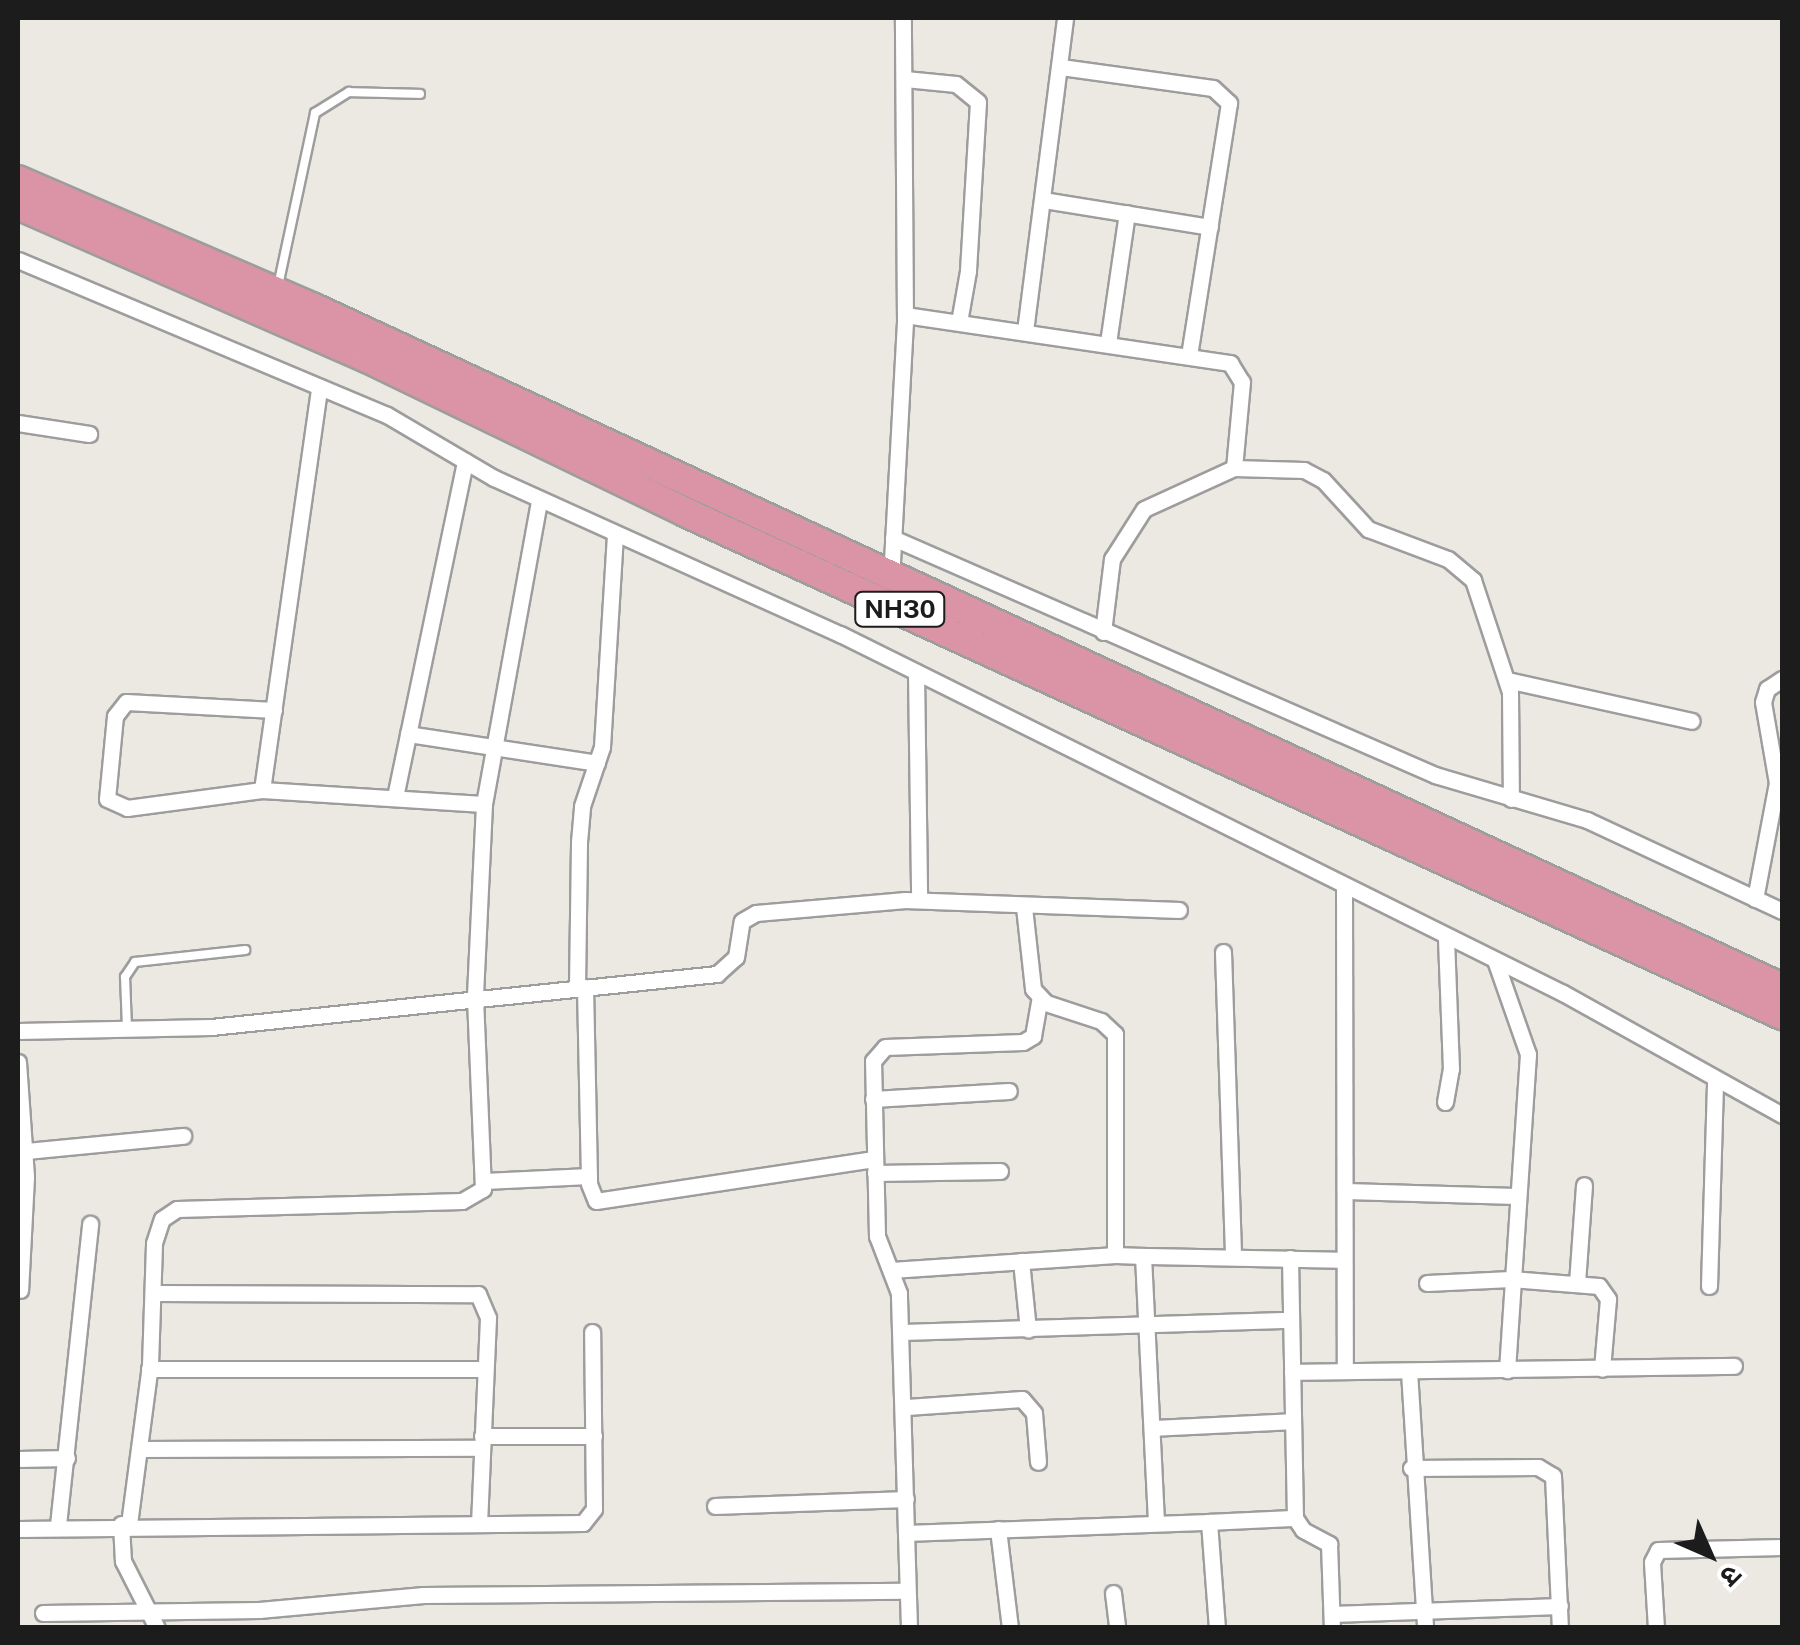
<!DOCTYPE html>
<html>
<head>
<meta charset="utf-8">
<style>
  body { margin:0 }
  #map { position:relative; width:1800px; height:1645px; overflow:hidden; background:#ece9e3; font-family:"Public Sans","Noto Sans Devanagari",sans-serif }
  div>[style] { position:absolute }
  .roads { filter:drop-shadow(2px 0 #9d9d9d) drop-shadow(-2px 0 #9d9d9d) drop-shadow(0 2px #9d9d9d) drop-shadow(0 -2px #9d9d9d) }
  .lane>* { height:8px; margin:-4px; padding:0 4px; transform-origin:4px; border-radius:4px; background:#fff }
  .street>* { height:15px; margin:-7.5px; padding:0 7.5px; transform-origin:7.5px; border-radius:7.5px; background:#fff }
  .highway>* { height:28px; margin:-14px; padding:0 14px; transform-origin:14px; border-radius:14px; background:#db94a5 }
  span { translate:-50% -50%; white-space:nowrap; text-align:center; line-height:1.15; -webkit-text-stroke:8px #fff; paint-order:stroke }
  .shield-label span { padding:2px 8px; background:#fff; border:2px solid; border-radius:8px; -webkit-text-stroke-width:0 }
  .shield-label { font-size:25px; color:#1c1c1c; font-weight:700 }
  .frame { position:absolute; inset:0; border:20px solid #1c1c1c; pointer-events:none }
  .north { position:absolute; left:1660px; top:1505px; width:100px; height:100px; -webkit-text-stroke:8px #fff; paint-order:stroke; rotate:135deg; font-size:28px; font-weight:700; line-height:40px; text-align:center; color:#1c1c1c }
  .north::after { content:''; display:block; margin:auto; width:35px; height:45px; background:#1c1c1c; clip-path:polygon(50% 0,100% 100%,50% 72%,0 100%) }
</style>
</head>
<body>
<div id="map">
  <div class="roads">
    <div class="lane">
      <div style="left:278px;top:286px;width:177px;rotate:-77.9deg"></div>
      <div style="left:315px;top:113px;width:40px;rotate:-32deg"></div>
      <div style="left:349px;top:92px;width:71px;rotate:1.6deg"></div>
      <div style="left:127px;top:1028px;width:51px;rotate:-92.2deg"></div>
      <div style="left:125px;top:977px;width:18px;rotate:-56deg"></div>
      <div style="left:135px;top:962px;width:111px;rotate:-6.2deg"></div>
    </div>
    <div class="street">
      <div style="left:1061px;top:67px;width:153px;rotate:7.9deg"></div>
      <div style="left:1213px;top:88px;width:22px;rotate:43deg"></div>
      <div style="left:1229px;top:103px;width:256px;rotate:99deg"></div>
      <div style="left:905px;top:79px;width:51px;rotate:5.6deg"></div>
      <div style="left:956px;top:84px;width:28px;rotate:39deg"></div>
      <div style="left:978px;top:102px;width:169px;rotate:93.4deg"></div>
      <div style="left:968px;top:271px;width:52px;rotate:100deg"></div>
      <div style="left:1044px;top:200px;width:168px;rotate:9.2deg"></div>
      <div style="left:18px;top:260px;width:400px;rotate:22.8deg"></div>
      <div style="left:387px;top:415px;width:124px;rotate:30.5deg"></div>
      <div style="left:494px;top:478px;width:380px;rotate:24.3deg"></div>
      <div style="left:840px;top:634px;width:807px;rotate:26.41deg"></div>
      <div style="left:1563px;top:993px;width:251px;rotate:29.1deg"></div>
      <div style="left:905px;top:315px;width:329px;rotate:8.4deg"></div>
      <div style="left:1230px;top:363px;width:22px;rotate:58deg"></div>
      <div style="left:1242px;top:382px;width:86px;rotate:95.3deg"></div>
      <div style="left:1025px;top:331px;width:316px;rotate:-82.7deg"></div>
      <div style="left:1108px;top:343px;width:131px;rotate:-81.7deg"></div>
      <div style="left:18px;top:423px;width:72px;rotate:8.8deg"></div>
      <div style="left:893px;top:538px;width:592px;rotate:23.62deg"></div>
      <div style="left:1435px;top:775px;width:159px;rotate:16.5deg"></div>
      <div style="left:1587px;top:820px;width:215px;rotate:25deg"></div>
      <div style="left:891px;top:580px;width:259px;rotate:-86.9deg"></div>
      <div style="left:905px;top:321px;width:303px;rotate:-90.4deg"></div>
      <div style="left:1103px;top:632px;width:74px;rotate:-83deg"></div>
      <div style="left:1112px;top:559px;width:59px;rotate:-57.4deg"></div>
      <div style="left:1144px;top:509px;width:99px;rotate:-24.5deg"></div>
      <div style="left:1234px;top:468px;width:70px;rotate:1.6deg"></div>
      <div style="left:1304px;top:470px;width:21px;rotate:28deg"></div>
      <div style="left:1323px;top:480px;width:67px;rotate:47.4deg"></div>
      <div style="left:1368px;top:529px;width:85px;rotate:20.6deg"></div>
      <div style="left:1448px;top:559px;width:33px;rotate:40deg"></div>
      <div style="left:1473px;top:580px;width:118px;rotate:71.7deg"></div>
      <div style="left:1510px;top:692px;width:107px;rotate:89.5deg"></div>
      <div style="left:916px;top:672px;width:228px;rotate:89.2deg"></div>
      <div style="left:1507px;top:680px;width:189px;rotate:12.5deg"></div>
      <div style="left:274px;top:710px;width:148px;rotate:-176.9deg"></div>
      <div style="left:126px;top:702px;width:18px;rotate:128deg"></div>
      <div style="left:115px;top:716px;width:83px;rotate:95.5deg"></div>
      <div style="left:107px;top:799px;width:22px;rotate:24deg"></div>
      <div style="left:127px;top:808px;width:136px;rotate:-7.6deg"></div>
      <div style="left:262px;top:790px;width:222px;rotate:3.6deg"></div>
      <div style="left:408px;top:734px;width:191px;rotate:8.7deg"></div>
      <div style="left:262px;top:790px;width:407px;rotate:-81.9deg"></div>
      <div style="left:395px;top:797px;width:343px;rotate:-78.2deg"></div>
      <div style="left:1344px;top:885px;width:486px;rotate:89.9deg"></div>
      <div style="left:1755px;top:899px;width:118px;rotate:-79.3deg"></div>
      <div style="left:1777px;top:783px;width:82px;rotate:-99.8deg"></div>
      <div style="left:1763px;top:702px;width:14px;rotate:-73deg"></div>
      <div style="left:1767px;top:689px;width:18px;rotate:-34deg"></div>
      <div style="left:1024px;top:907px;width:82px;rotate:83.7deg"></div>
      <div style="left:1033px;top:989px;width:19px;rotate:47deg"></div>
      <div style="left:1046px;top:1003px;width:58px;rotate:18.1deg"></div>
      <div style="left:1101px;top:1021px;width:19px;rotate:43deg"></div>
      <div style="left:1115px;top:1034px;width:221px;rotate:90deg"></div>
      <div style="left:1115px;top:1255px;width:28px;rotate:2deg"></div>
      <div style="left:1143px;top:1256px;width:266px;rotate:87.2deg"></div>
      <div style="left:1223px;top:952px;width:305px;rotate:88.1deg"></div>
      <div style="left:1495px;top:960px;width:100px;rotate:70.7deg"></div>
      <div style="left:1528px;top:1054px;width:317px;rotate:93.8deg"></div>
      <div style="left:577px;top:987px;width:145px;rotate:-89.2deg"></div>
      <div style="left:579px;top:842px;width:36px;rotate:-85deg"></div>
      <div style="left:582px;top:806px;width:62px;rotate:-71.3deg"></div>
      <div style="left:602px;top:747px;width:210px;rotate:-86.5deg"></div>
      <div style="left:585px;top:987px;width:197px;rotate:88.8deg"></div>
      <div style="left:589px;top:1184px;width:18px;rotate:68deg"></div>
      <div style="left:596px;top:1201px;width:281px;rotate:-8.6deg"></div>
      <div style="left:18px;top:1031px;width:193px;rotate:-1.2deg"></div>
      <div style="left:211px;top:1027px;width:509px;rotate:-5.98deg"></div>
      <div style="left:717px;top:974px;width:25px;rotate:-42deg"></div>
      <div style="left:736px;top:957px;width:36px;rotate:-81deg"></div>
      <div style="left:742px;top:921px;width:16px;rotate:-30deg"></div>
      <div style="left:756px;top:913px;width:150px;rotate:-5deg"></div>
      <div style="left:905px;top:900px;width:274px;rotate:2.1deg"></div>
      <div style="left:18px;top:1062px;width:115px;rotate:86deg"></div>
      <div style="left:26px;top:1177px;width:113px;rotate:93deg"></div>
      <div style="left:873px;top:1099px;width:136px;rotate:-3.4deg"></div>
      <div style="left:1445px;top:1102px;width:34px;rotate:-80deg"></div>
      <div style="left:1451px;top:1069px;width:133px;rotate:-92.2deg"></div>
      <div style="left:26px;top:1151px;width:158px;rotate:-5.5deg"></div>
      <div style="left:875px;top:1173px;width:125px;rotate:-0.9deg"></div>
      <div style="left:484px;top:1181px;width:105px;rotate:-2.7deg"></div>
      <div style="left:1345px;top:1191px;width:172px;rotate:1.7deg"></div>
      <div style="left:1143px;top:1256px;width:201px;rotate:1.1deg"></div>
      <div style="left:1290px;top:1258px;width:260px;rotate:88.9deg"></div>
      <div style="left:1295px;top:1518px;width:14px;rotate:56deg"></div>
      <div style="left:1303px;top:1530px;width:30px;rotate:28deg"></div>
      <div style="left:1329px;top:1544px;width:84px;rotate:88deg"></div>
      <div style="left:1021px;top:1261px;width:69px;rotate:84.2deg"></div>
      <div style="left:891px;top:1270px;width:225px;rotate:-3.8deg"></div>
      <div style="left:1427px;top:1283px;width:84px;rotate:-2.7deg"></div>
      <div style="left:1511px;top:1279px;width:88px;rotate:4.5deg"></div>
      <div style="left:1599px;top:1286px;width:16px;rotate:55deg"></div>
      <div style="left:1608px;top:1299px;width:70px;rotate:94.9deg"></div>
      <div style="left:1577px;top:1283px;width:98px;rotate:-85.9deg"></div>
      <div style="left:1709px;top:1286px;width:204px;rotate:-88.3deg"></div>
      <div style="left:154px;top:1293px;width:324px;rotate:0.2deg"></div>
      <div style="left:478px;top:1294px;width:26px;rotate:67deg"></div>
      <div style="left:488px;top:1318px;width:206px;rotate:92.5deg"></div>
      <div style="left:902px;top:1332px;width:389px;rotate:-1.8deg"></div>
      <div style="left:149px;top:1369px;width:334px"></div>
      <div style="left:1409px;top:1371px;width:257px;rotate:86.4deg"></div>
      <div style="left:1292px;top:1372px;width:442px;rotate:-0.8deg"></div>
      <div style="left:907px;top:1407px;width:115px;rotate:-4deg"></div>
      <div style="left:1022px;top:1399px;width:18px;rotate:49deg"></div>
      <div style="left:1034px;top:1413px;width:49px;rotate:85.3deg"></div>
      <div style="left:1152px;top:1428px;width:141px;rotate:-2.8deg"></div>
      <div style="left:482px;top:1436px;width:112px"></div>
      <div style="left:139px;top:1449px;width:343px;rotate:-0.2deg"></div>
      <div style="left:18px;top:1459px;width:49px;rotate:-1.2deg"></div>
      <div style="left:1411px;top:1468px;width:127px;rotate:-0.5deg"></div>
      <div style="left:1538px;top:1467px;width:17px;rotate:31deg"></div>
      <div style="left:1553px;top:1476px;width:152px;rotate:87.4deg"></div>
      <div style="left:715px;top:1506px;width:191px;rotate:-2.1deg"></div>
      <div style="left:1209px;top:1522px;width:86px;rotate:-2.7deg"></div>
      <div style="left:121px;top:1524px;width:37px;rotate:87deg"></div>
      <div style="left:123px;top:1561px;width:75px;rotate:63.1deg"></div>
      <div style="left:129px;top:1524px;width:160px;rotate:-82.5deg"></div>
      <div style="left:150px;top:1365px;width:122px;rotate:-88.1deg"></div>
      <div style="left:154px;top:1243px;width:25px;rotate:-72deg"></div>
      <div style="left:162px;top:1219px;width:18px;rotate:-34deg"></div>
      <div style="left:177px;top:1209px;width:285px;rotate:-1.6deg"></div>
      <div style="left:462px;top:1201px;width:24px;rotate:-30deg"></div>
      <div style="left:483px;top:1189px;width:194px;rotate:-92.4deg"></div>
      <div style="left:475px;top:995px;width:191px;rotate:-87.3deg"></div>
      <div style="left:484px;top:804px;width:309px;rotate:-79.7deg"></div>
      <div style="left:58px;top:1525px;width:303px;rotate:-83.9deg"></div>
      <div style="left:18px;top:1529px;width:565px;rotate:-0.61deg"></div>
      <div style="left:583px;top:1523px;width:18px;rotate:-52deg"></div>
      <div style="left:594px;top:1509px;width:177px;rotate:-90.6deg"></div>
      <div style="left:998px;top:1529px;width:100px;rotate:83.1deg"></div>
      <div style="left:906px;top:1533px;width:240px;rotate:-91.7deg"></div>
      <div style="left:899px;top:1293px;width:61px;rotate:-111.1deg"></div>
      <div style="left:877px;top:1236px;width:175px;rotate:-91.3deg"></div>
      <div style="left:873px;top:1061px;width:18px;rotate:-49deg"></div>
      <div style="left:885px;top:1047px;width:138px;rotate:-2.1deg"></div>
      <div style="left:1023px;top:1042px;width:12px;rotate:-31deg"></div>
      <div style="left:1033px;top:1036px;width:39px;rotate:-80deg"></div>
      <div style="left:1113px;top:1593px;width:35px;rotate:83deg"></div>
      <div style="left:43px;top:1613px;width:216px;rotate:-0.8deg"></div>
      <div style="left:259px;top:1610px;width:165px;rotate:-5.2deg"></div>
      <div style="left:423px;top:1595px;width:483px;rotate:-0.5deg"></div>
      <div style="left:1332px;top:1614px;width:228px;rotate:-2deg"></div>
      <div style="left:909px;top:1628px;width:95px;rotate:-91.8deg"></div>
      <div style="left:906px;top:1533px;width:303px;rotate:-2.1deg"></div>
      <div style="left:1209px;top:1522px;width:106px;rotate:85.7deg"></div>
      <div style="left:1656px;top:1628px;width:66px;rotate:-93.5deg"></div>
      <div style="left:1652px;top:1562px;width:13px;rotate:-63deg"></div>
      <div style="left:1658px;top:1550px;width:124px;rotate:-1.4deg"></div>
    </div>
    <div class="highway">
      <div style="left:18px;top:180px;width:322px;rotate:23.4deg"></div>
      <div style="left:314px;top:308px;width:1618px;rotate:24.85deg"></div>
      <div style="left:18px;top:205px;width:381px;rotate:23.7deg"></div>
      <div style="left:367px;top:358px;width:356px;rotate:25.8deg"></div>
      <div style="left:687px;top:513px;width:1205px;rotate:24.63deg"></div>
    </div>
  </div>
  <div class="shield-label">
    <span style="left:900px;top:609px">NH30</span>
  </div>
  <div class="frame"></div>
  <div class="north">उ</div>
</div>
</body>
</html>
